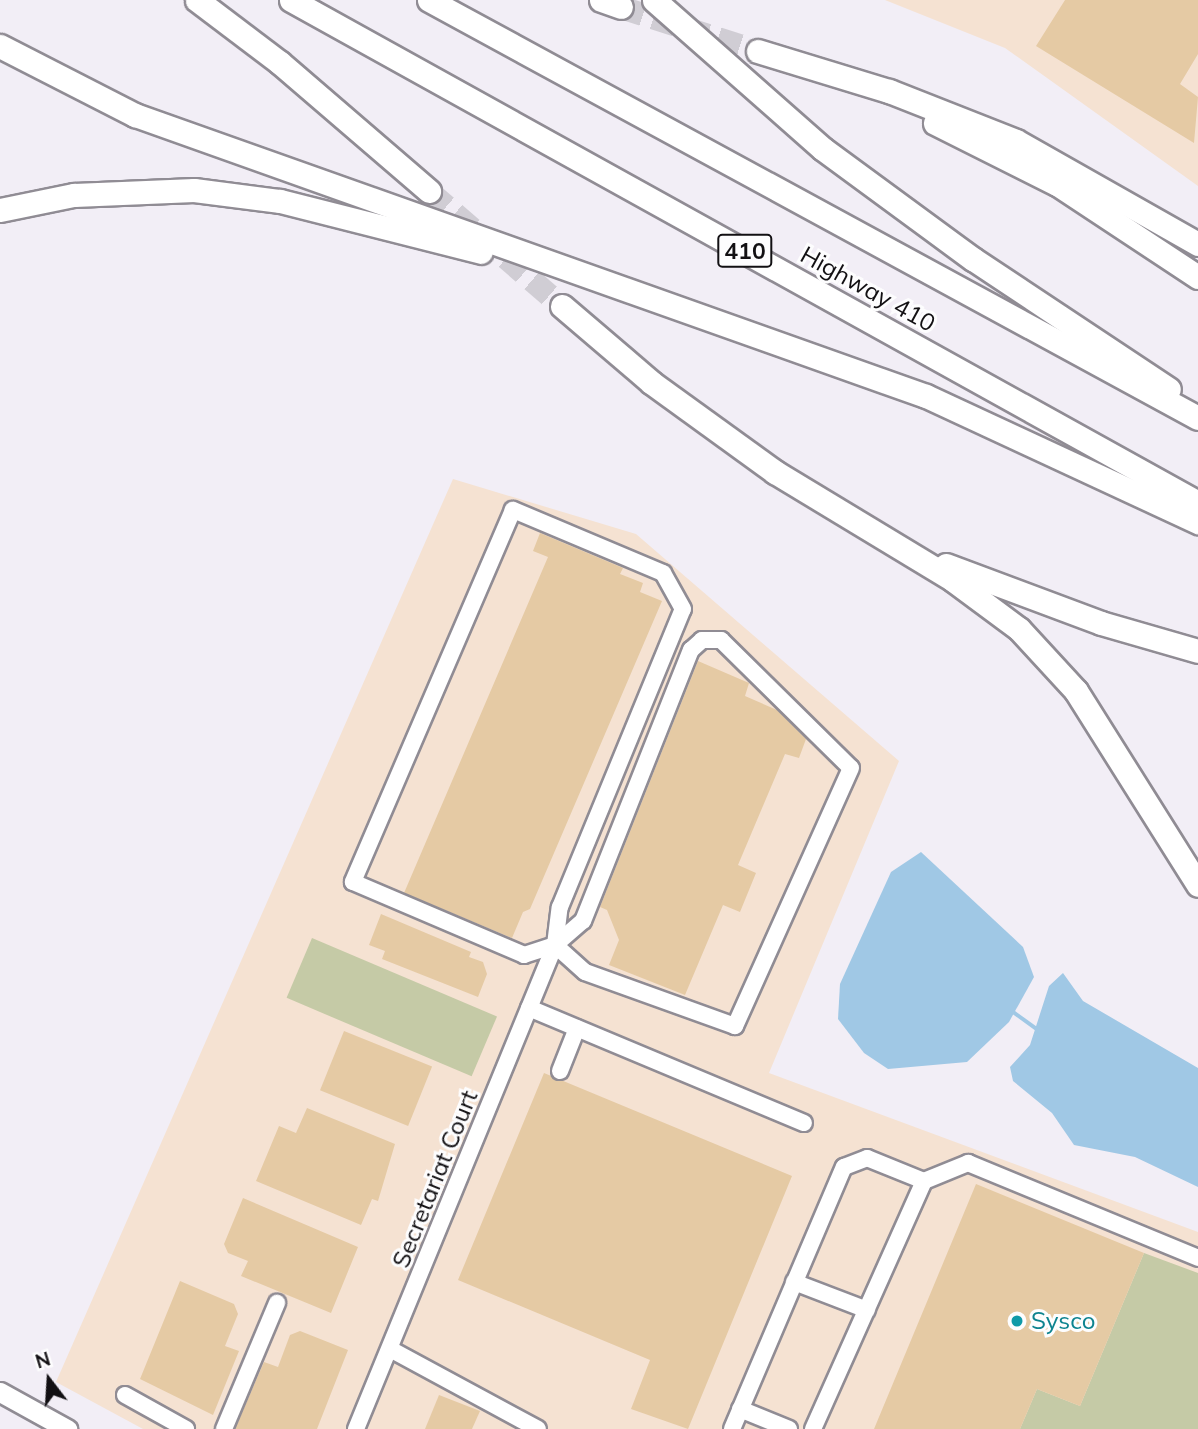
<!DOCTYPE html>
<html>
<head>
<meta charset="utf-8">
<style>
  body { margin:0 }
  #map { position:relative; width:1198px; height:1429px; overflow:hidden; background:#f2eef6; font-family:Mulish,sans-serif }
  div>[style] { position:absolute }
  .industrial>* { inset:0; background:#f5e2d2 }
  .green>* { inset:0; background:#c5caa6; transform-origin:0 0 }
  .water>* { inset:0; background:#a0c8e5 }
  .stream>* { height:3.5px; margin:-1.75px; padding:0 1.75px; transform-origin:1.75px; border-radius:1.75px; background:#a0c8e5 }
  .building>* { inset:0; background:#e5caa4; transform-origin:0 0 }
  .highway-tunnel>* { height:23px; margin-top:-11.5px; transform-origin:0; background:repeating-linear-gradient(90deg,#d0cdd4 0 23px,transparent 0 34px) }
  .roads { filter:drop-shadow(2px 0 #908c94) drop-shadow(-2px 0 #908c94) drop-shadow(0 2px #908c94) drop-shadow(0 -2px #908c94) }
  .minor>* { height:16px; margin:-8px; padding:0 8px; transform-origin:8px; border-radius:8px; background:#fff }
  .major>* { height:19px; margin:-9.5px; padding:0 9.5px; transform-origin:9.5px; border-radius:9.5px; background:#fff }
  .highway>* { height:23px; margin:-11.5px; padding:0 11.5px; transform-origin:11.5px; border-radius:11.5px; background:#fff }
  .dots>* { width:19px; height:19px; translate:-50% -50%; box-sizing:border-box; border:4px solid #fdfdfe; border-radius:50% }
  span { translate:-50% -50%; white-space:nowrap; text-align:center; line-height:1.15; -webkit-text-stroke:6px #fdfdfe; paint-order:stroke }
  .shield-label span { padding:2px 5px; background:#fdfdfe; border:2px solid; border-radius:5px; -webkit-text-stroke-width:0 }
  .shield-label { font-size:23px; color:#121013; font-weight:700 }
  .street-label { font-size:24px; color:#121013 }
  .culture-label { font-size:24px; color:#0d838f }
  .left { translate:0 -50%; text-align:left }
  .north { position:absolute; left:14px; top:1345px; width:70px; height:70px; -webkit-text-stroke:5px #fdfdfe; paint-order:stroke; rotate:343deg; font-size:19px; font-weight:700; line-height:28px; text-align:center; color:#121013 }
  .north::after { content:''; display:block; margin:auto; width:24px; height:32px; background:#121013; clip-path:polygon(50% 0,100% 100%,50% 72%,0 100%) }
</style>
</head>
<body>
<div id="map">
  <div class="industrial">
    <div style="clip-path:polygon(885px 0,1198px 0,1198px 186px,1005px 48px)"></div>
    <div style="clip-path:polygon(453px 479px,636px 534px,899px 761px,769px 1073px,1198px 1232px,1198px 1429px,143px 1429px,56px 1382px)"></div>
  </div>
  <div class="green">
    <div style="left:312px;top:938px;width:201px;height:65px;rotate:23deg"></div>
    <div style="clip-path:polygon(1144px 1253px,1198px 1273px,1198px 1429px,1020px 1429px,1037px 1389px,1080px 1406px)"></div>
  </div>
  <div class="water">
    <div style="clip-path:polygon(921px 852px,1023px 947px,1034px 977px,1009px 1022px,967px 1062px,888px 1069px,864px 1053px,838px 1019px,840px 984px,891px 872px)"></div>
    <div style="clip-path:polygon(1063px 973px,1083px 1001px,1198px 1068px,1198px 1187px,1135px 1157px,1074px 1145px,1052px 1113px,1013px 1081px,1010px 1067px,1030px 1045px,1049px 986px)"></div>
  </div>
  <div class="stream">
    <div style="left:1012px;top:1011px;width:34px;rotate:36deg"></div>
  </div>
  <div class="building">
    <div style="clip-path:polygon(1065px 0,1198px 0,1198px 54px,1180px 84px,1198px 97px,1194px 143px,1036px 46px)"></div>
    <div style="clip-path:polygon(540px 533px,623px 568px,620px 574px,643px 583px,640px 592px,662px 601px,530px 909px,523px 912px,512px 938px,404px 893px,548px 557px,533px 551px)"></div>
    <div style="clip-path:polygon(698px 661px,749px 683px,745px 696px,777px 710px,806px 739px,799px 758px,785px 754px,738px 865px,756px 873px,740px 912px,723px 905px,685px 995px,609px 965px,619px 940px,607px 910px,600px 907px)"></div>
    <div style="clip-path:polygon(381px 914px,471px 952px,469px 957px,483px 962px,487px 974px,478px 997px,382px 959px,385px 951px,369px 945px)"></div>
    <div style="left:344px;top:1031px;width:95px;height:64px;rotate:22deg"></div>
    <div style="clip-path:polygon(544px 1073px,792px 1176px,688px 1429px,631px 1409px,650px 1360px,458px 1280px)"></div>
    <div style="clip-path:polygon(307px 1108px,395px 1144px,378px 1201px,372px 1199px,361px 1225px,256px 1181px,279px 1126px,296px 1133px)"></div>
    <div style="clip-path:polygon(976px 1184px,1144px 1253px,1080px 1406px,1037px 1389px,1020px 1429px,874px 1429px)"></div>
    <div style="clip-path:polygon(243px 1198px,358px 1247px,331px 1313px,241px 1276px,248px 1261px,228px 1253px,224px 1244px)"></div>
    <div style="clip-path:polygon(180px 1281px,234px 1304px,238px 1314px,225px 1346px,239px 1351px,213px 1415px,140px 1379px)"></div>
    <div style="clip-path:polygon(300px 1331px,348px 1350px,317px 1429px,235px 1429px,264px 1362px,278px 1367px,290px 1335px)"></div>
    <div style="clip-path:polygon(439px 1395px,480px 1411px,472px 1429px,425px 1429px)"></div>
  </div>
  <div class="highway-tunnel">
    <div style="left:621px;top:7px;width:144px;rotate:17.8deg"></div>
    <div style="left:429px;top:191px;width:176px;rotate:40.8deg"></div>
  </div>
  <div class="roads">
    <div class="minor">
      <div style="left:529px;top:1008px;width:298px;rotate:22.7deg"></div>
      <div style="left:560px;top:1071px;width:46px;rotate:-68.4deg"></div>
      <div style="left:924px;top:1181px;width:48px;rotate:-22.2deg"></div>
      <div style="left:968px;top:1163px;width:249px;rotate:22.4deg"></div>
      <div style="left:794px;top:1282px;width:78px;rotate:21deg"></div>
      <div style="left:390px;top:1349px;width:168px;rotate:28.4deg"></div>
      <div style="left:125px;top:1395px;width:70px;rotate:29.1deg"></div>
      <div style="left:740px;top:1409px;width:53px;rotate:22.2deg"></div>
      <div style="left:224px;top:1429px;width:137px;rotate:-67.2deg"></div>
      <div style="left:356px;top:1429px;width:523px;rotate:-67.65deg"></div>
      <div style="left:555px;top:945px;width:38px;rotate:-83deg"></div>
      <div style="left:560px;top:907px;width:322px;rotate:-67.6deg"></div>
      <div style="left:683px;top:609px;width:41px;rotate:-119.1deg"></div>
      <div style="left:663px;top:573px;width:163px;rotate:-157.2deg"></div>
      <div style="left:513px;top:510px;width:405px;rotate:113.3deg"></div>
      <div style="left:353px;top:882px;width:186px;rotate:23.1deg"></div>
      <div style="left:524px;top:955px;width:33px;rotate:-18deg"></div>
      <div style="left:555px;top:945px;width:37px;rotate:-41deg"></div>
      <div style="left:583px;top:921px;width:292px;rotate:-68.3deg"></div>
      <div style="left:691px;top:650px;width:15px;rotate:-42deg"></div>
      <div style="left:702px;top:640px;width:19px"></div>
      <div style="left:721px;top:640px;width:182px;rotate:44.6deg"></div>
      <div style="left:851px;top:768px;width:283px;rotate:114.2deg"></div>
      <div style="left:735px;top:1026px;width:159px;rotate:-160.2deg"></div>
      <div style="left:585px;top:972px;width:40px;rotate:-138deg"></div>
      <div style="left:732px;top:1429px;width:285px;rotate:-66.9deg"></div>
      <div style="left:844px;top:1167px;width:25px;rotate:-21deg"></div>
      <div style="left:867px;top:1158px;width:61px;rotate:22deg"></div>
      <div style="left:924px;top:1181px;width:272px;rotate:114.1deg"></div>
    </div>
    <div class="major">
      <div style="left:0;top:1392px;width:77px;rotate:28.9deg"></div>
    </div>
    <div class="highway">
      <div style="left:197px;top:0;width:103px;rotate:37.1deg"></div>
      <div style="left:279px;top:62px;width:198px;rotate:40.7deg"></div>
      <div style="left:291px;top:0;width:1037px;rotate:29.01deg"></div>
      <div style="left:429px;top:0;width:875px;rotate:28.53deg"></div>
      <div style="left:601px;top:0;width:21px;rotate:19deg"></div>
      <div style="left:654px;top:0;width:225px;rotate:41.4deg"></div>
      <div style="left:823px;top:149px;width:186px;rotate:36.3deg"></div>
      <div style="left:973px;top:259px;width:235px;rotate:33.6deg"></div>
      <div style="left:0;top:46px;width:152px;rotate:27.1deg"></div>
      <div style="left:135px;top:115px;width:839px;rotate:19.56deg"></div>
      <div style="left:926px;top:396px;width:300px;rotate:24.9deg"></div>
      <div style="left:758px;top:51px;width:137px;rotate:17deg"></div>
      <div style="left:889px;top:91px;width:136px;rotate:21.5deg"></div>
      <div style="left:1016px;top:141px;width:209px;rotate:29.5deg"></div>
      <div style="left:935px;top:123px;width:136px;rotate:26.6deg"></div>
      <div style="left:1057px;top:184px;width:169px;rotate:33.4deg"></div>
      <div style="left:0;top:210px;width:76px;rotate:-11.5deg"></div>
      <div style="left:74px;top:195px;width:120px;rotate:-2.4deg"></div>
      <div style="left:194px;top:190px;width:87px;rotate:7.3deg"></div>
      <div style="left:280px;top:201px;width:207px;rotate:14.2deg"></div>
      <div style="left:562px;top:306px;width:118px;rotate:40.5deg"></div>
      <div style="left:652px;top:383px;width:152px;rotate:35.9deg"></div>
      <div style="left:775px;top:472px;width:208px;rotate:31.2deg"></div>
      <div style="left:953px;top:580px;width:82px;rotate:36.6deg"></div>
      <div style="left:1019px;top:629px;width:84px;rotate:47.4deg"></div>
      <div style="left:1076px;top:691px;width:229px;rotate:57.8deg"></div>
      <div style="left:946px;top:565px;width:165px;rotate:20.5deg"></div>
      <div style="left:1101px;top:623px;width:101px;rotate:16.1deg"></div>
    </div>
  </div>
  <div class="dots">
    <div style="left:1017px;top:1321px;background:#0f9aa8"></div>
  </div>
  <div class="shield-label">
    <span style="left:745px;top:251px">410</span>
  </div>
  <div class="street-label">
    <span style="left:868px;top:289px;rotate:29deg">Highway 410</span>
    <span style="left:435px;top:1179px;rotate:-68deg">Secretariat Court</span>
  </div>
  <div class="culture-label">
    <span class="left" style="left:1031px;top:1321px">Sysco</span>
  </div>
  <div class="north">N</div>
</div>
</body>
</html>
